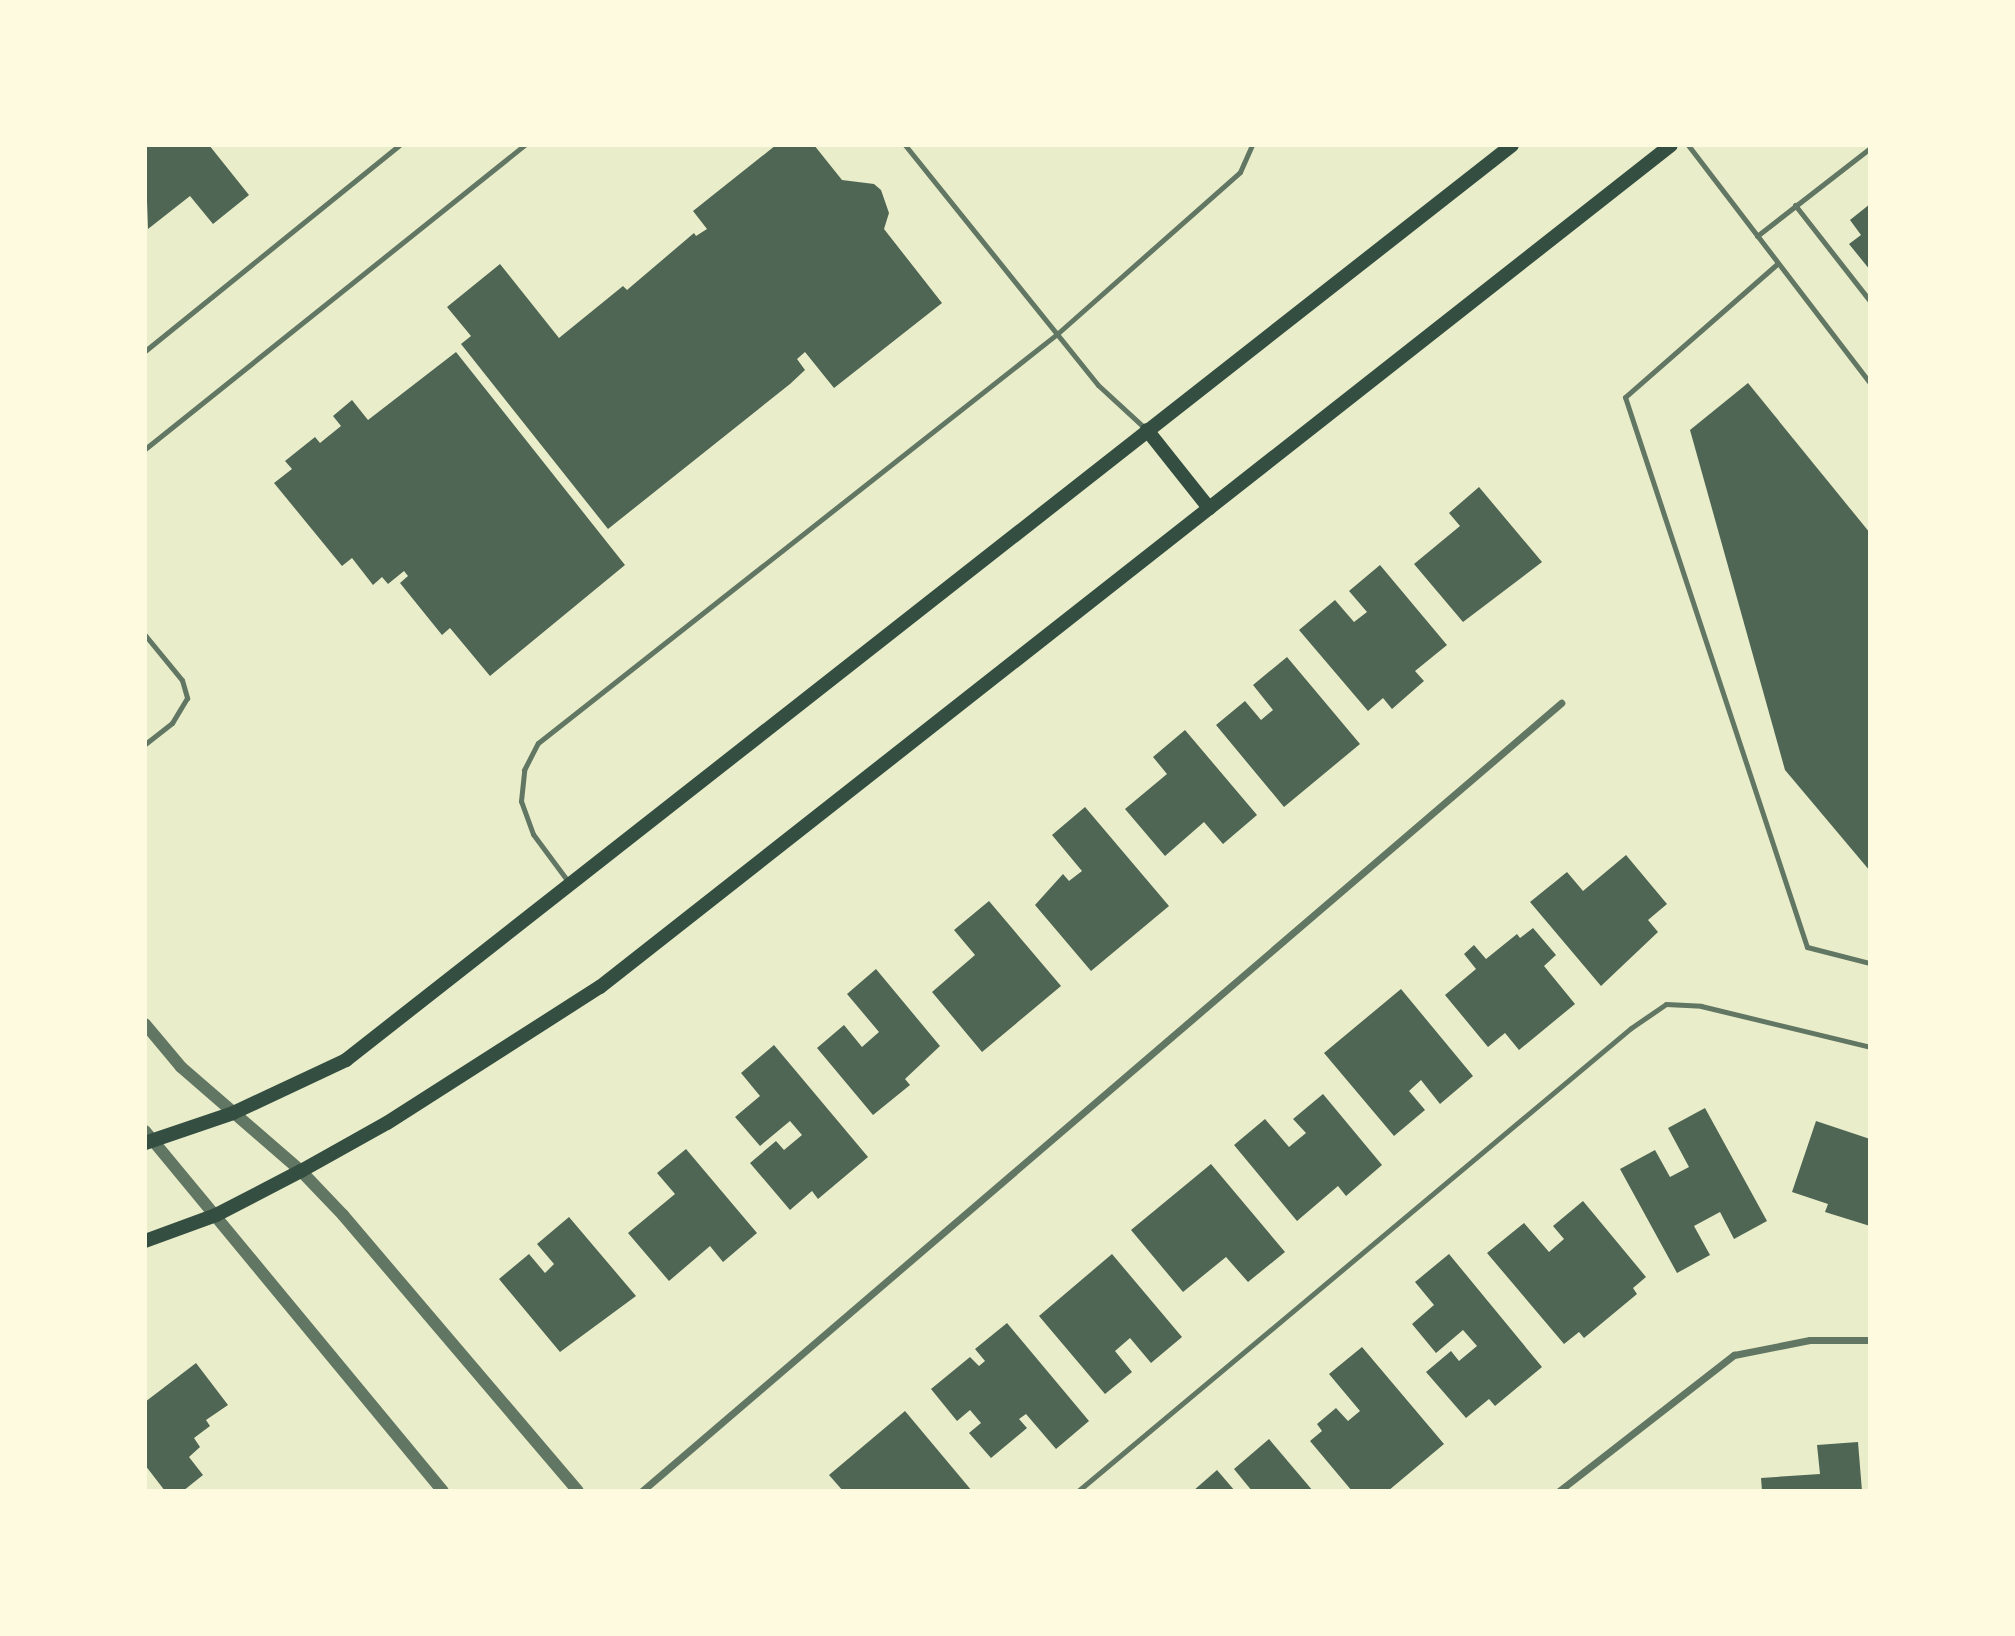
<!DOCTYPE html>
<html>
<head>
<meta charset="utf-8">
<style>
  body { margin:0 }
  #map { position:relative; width:2015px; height:1636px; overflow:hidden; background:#e9edc9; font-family:Barlow,sans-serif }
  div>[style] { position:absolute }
  .building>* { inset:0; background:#4f6655 }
  .service>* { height:5px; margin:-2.5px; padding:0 2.5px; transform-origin:2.5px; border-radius:2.5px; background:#617663 }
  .minor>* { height:7px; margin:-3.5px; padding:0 3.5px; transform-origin:3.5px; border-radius:3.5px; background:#617663 }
  .tertiary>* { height:12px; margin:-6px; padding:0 6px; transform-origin:6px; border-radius:6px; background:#617663 }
  .secondary>* { height:14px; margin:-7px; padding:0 7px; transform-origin:7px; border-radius:7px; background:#344e41 }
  span { translate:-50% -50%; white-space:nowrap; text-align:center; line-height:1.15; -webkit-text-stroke:7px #fefae0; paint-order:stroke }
  .frame { position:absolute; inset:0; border:147px solid #fefae0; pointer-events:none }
</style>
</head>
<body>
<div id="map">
  <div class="building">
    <div style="clip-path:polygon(145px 145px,209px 145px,249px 195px,213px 224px,190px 196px,148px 229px)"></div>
    <div style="clip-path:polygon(776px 145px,814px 145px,842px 180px,874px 184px,881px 190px,889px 213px,884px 229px,942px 303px,834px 388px,805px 352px,797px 359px,805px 370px,790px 384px,608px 529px,461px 344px,471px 336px,447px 307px,500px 264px,559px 338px,623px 286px,627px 290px,694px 233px,696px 236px,707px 229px,693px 211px)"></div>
    <div style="clip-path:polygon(1870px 204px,1870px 270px,1849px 244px,1861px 235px,1850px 220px)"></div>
    <div style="clip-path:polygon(456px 352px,625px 565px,490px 676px,450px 628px,442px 635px,400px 583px,408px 576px,404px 571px,388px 584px,382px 577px,373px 585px,352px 558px,342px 566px,274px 483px,292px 469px,285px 461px,315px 437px,320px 443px,341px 426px,333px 416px,352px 400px,368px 420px)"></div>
    <div style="clip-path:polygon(1748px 383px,1870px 533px,1870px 871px,1785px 770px,1690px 430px)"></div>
    <div style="clip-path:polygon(1479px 487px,1542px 562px,1463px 622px,1414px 564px,1460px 526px,1449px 513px)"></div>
    <div style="clip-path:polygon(1380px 565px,1447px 645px,1415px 671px,1424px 681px,1392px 709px,1383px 698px,1368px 711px,1299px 630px,1335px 600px,1354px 622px,1367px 612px,1349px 591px)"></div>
    <div style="clip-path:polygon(1287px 657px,1360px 744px,1284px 807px,1216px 725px,1245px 701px,1261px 720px,1273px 710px,1253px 685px)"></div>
    <div style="clip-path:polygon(1185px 730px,1257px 815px,1223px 844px,1204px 822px,1165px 856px,1125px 809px,1167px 774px,1153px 757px)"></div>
    <div style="clip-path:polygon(1085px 807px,1169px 906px,1091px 971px,1035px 905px,1063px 874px,1069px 881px,1082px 871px,1052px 835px)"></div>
    <div style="clip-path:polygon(1626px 855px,1667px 904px,1648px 920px,1658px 932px,1601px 986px,1530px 902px,1567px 872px,1583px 891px)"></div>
    <div style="clip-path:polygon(989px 901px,1061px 986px,982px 1052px,932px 992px,975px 955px,954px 930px)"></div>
    <div style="clip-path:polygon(1533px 928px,1556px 955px,1544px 966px,1575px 1004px,1519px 1050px,1505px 1033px,1488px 1047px,1445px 995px,1476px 969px,1464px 954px,1474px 945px,1486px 959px,1517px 934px,1520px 938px)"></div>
    <div style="clip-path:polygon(876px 969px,940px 1046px,905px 1079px,910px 1085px,873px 1115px,817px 1048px,844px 1025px,862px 1047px,879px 1032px,847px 994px)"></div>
    <div style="clip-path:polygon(1401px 989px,1473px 1076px,1440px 1104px,1421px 1080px,1409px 1091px,1425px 1110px,1394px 1136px,1324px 1053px)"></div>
    <div style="clip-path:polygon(774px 1045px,868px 1157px,818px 1199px,812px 1191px,790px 1210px,750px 1163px,776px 1141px,784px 1150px,802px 1135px,790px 1121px,760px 1146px,735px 1117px,760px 1096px,741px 1073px)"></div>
    <div style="clip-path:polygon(1323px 1094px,1382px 1165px,1346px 1196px,1338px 1186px,1297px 1221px,1234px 1145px,1265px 1119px,1289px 1147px,1306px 1133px,1293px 1119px)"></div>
    <div style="clip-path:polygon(1705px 1108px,1767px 1221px,1734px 1239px,1720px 1212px,1694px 1226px,1710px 1255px,1677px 1273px,1620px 1169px,1655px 1150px,1670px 1177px,1689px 1167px,1668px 1128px)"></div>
    <div style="clip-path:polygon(1816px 1121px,1870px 1139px,1870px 1226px,1825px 1212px,1828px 1204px,1792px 1192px)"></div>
    <div style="clip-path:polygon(686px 1149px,757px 1233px,723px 1262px,710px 1246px,669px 1281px,628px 1233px,675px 1194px,657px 1173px)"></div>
    <div style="clip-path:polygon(1211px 1164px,1285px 1252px,1248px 1282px,1226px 1257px,1183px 1292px,1131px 1230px)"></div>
    <div style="clip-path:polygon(1583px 1201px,1646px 1277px,1633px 1288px,1637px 1294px,1584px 1338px,1579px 1332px,1564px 1344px,1487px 1253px,1524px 1223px,1549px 1252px,1564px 1239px,1553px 1226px)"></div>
    <div style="clip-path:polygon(569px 1217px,636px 1296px,560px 1352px,499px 1279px,529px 1254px,545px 1273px,554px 1264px,537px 1244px)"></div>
    <div style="clip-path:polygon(1112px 1254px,1182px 1337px,1151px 1363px,1130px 1338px,1115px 1351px,1132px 1372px,1105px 1394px,1039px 1316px)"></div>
    <div style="clip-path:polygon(1449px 1254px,1542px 1367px,1495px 1406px,1489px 1399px,1466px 1418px,1426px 1372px,1451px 1351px,1459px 1361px,1477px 1346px,1463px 1330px,1436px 1353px,1412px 1324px,1434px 1305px,1415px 1282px)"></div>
    <div style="clip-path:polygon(1007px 1323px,1089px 1421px,1056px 1449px,1026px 1414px,1019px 1419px,1027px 1428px,991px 1458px,969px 1433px,981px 1423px,970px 1410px,957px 1421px,931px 1389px,970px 1357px,979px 1366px,985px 1361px,975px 1349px)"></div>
    <div style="clip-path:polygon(1362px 1347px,1444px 1444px,1388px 1491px,1352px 1491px,1310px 1441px,1322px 1431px,1317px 1424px,1336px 1408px,1348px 1421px,1360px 1411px,1329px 1374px)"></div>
    <div style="clip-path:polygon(196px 1363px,228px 1405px,206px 1420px,210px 1426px,194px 1438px,200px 1447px,189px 1457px,203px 1475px,183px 1491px,165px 1491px,145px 1465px,145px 1402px)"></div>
    <div style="clip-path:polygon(905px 1411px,972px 1491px,843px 1491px,829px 1475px)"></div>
    <div style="clip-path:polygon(1269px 1439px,1313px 1491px,1252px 1491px,1234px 1469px)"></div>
    <div style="clip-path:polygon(1858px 1442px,1862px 1491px,1762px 1491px,1761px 1478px,1820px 1474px,1817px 1445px)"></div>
    <div style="clip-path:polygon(1217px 1470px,1235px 1491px,1193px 1491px)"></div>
  </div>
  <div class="service">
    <div style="left:905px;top:145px;width:308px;rotate:51.2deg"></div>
    <div style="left:1098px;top:385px;width:67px;rotate:42.6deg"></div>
    <div style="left:1688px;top:145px;width:300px;rotate:52.6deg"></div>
    <div style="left:1795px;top:205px;width:122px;rotate:52deg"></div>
    <div style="left:1757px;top:236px;width:143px;rotate:-37.9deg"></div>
    <div style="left:1777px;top:264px;width:202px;rotate:138.8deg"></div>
    <div style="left:1625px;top:397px;width:579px;rotate:71.69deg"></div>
    <div style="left:1807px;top:947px;width:65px;rotate:14.3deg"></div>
    <div style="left:145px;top:351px;width:327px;rotate:-39deg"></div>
    <div style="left:145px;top:449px;width:486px;rotate:-38.7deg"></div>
    <div style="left:145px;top:635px;width:58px;rotate:50.6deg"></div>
    <div style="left:182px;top:680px;width:19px;rotate:74deg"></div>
    <div style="left:187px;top:698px;width:29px;rotate:121deg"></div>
    <div style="left:172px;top:723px;width:34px;rotate:142deg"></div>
    <div style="left:570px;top:884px;width:62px;rotate:-126.5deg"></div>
    <div style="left:533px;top:834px;width:35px;rotate:-110deg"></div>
    <div style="left:521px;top:801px;width:31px;rotate:-84deg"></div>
    <div style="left:524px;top:770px;width:30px;rotate:-63deg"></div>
    <div style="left:538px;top:743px;width:661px;rotate:-38.24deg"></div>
    <div style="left:1057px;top:334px;width:244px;rotate:-41.5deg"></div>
    <div style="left:1240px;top:172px;width:30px;rotate:-66deg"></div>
    <div style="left:1078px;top:1491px;width:721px;rotate:-39.94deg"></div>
    <div style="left:1631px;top:1028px;width:42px;rotate:-34.4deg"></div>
    <div style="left:1666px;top:1004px;width:35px;rotate:3deg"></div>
    <div style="left:1701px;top:1006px;width:174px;rotate:13.6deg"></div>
  </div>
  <div class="minor">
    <div style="left:642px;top:1491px;width:1211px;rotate:-40.61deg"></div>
    <div style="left:1559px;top:1491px;width:222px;rotate:-37.9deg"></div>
    <div style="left:1734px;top:1355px;width:77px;rotate:-11.2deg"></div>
    <div style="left:1810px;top:1340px;width:60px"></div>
  </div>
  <div class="tertiary">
    <div style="left:145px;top:1024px;width:56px;rotate:50.1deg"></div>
    <div style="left:181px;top:1067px;width:159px;rotate:40.9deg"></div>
    <div style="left:301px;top:1171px;width:61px;rotate:46.3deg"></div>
    <div style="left:343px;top:1215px;width:362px;rotate:49.6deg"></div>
    <div style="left:145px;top:1131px;width:467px;rotate:50.4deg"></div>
  </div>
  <div class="secondary">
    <div style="left:1147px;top:430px;width:100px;rotate:51.5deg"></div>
    <div style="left:145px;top:1143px;width:93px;rotate:-18.8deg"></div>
    <div style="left:233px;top:1113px;width:125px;rotate:-25.1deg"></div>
    <div style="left:346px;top:1060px;width:1482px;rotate:-38.12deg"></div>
    <div style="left:145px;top:1241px;width:76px;rotate:-20.1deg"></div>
    <div style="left:216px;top:1215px;width:96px;rotate:-27.4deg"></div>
    <div style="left:301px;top:1171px;width:98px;rotate:-29.2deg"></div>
    <div style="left:387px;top:1123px;width:253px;rotate:-32.6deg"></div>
    <div style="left:600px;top:987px;width:1362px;rotate:-38.17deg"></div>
  </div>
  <div class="frame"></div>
</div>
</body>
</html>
